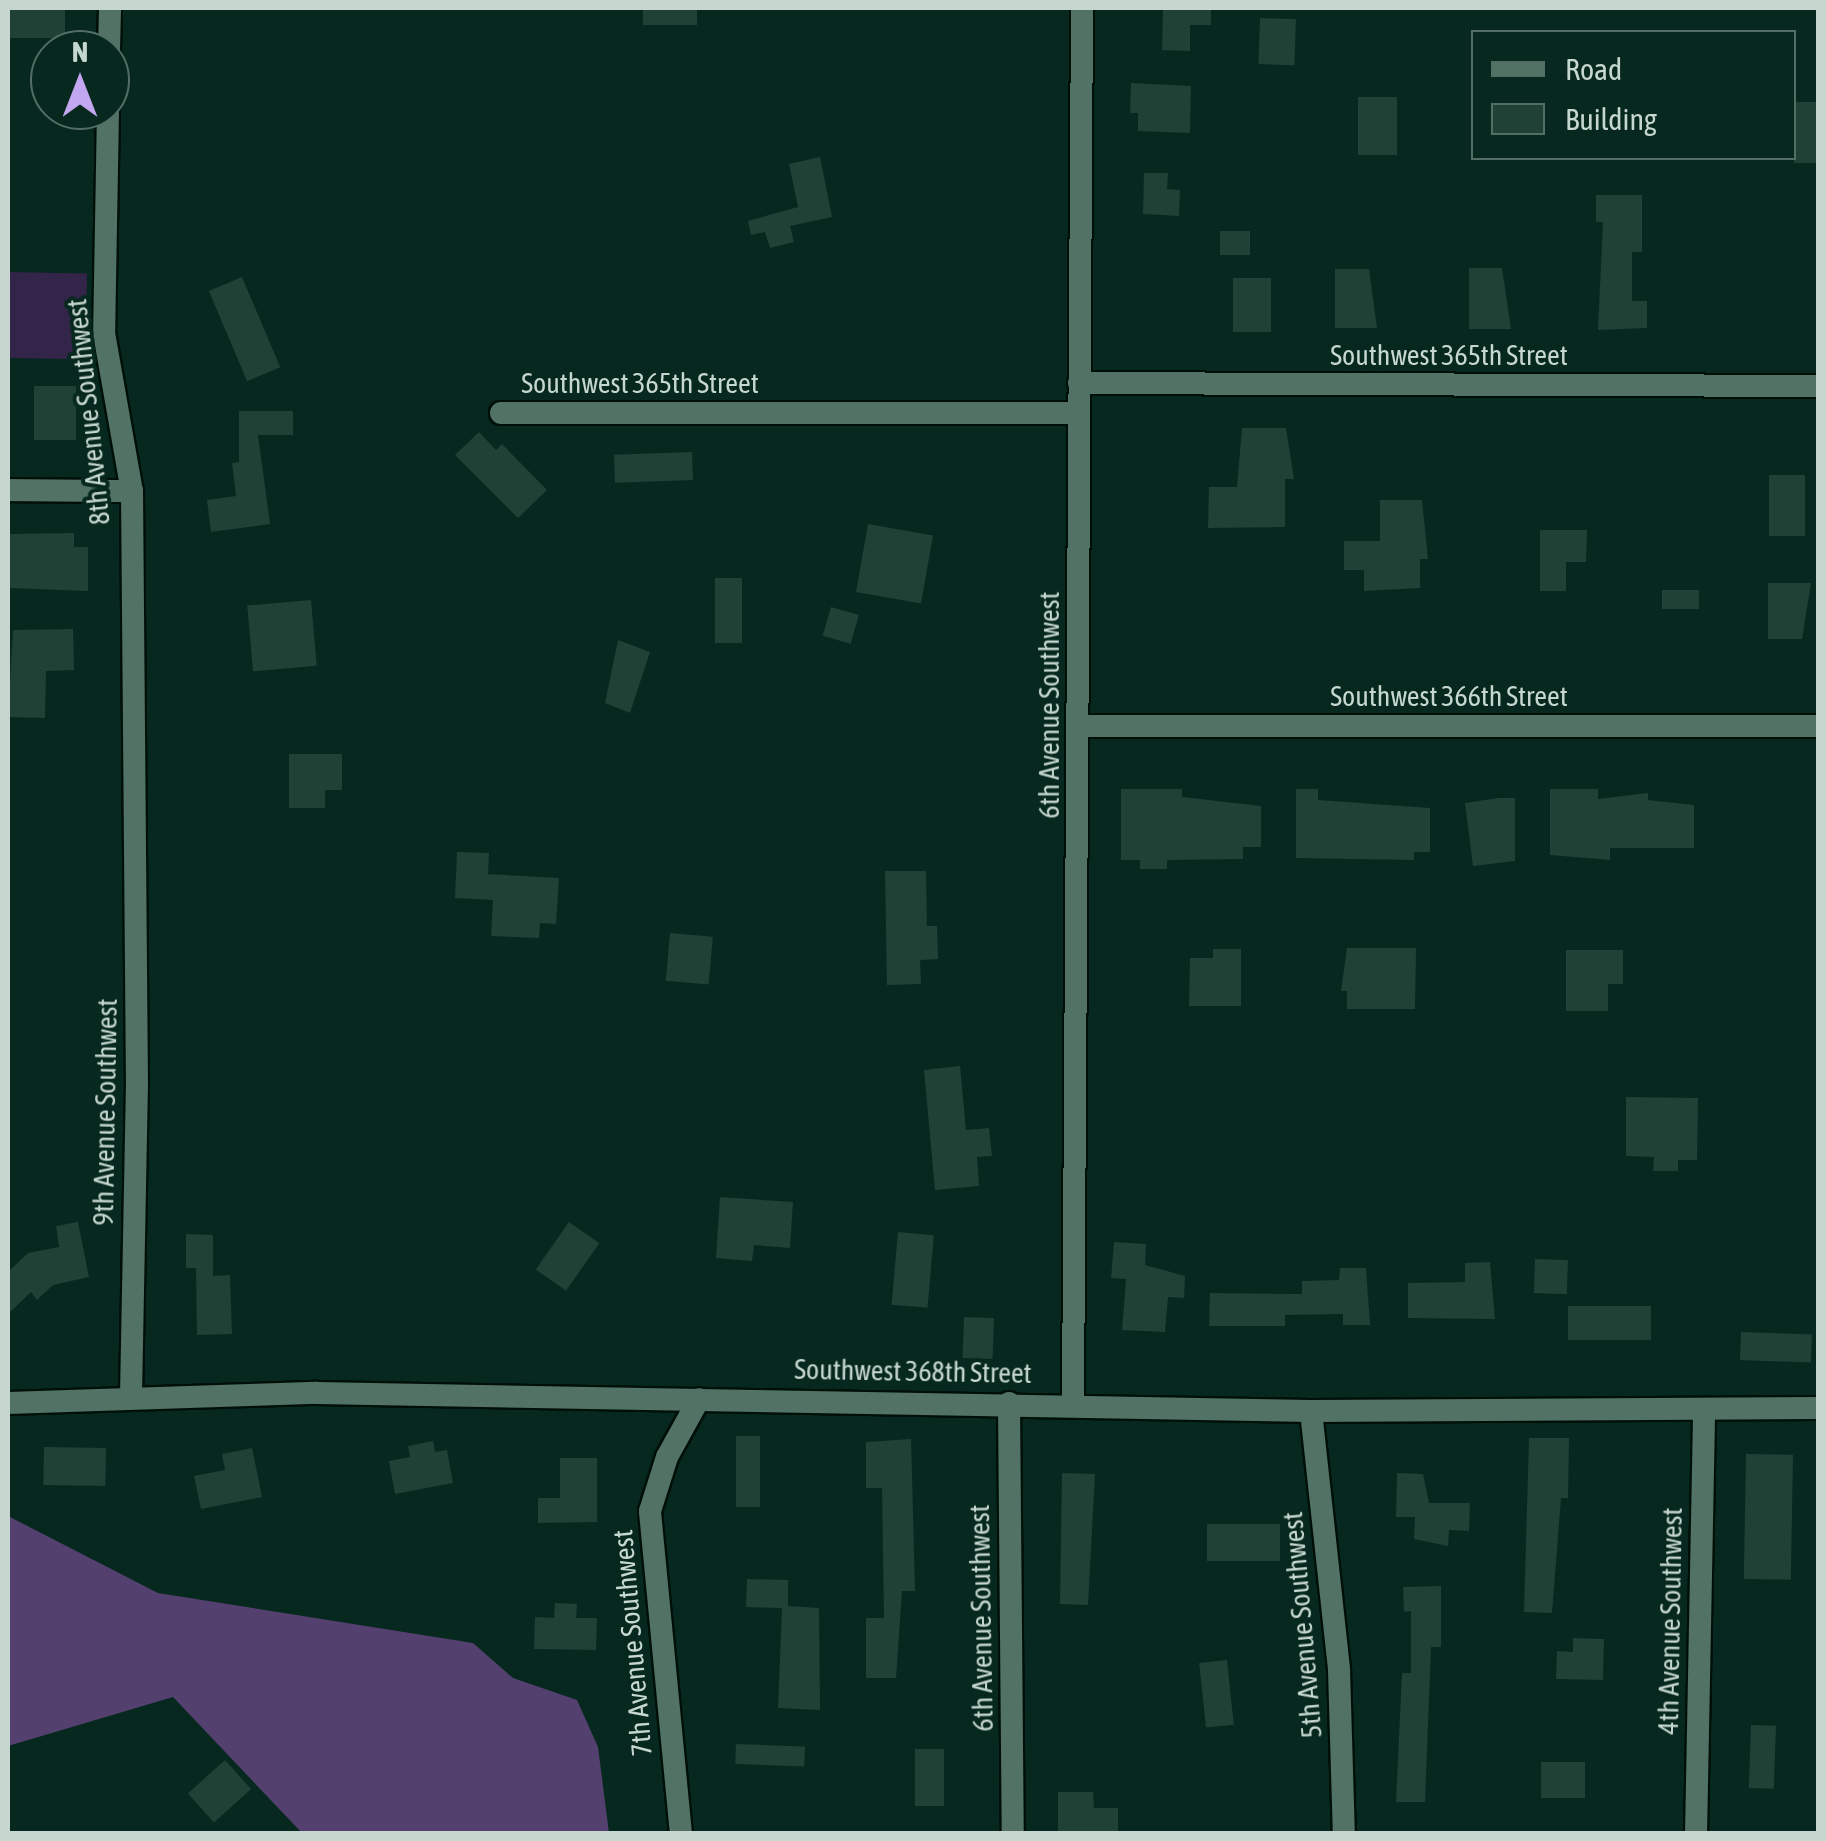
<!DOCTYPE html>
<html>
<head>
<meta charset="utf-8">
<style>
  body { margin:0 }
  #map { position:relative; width:1826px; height:1841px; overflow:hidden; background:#06281e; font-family:"Asap Condensed",sans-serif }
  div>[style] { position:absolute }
  .green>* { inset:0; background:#332449; transform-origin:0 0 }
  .forest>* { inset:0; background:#53406f }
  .building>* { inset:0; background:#204135; transform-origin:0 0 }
  .roads { filter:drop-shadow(2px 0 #001009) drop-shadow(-2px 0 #001009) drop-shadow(0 2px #001009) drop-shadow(0 -2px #001009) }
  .minor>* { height:22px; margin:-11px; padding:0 11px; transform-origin:11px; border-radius:11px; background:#517265 }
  span { translate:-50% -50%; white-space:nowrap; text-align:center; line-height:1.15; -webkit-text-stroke:8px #06281e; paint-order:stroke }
  .street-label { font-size:28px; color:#c6d7d0 }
  .frame { position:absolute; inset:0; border:10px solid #c6d7d0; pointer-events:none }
  .legend { position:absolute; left:1471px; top:30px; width:325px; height:130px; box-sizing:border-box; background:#06281e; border:2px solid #536e65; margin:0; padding:12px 18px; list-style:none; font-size:30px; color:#c6d7d0 }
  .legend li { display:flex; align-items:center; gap:20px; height:50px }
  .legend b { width:50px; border:2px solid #536e65 }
  .north { position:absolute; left:30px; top:30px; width:100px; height:100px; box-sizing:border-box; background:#06281e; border:2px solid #536e65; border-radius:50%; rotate:0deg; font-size:28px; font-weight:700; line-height:40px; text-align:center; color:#c6d7d0 }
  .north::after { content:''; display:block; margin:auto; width:35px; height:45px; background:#c4a7f1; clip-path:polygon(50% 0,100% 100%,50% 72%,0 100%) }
</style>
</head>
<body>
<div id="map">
  <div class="green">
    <div style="left:8px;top:272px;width:79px;height:86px;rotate:1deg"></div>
  </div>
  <div class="forest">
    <div style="clip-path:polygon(8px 1516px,158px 1593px,473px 1643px,513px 1678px,577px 1700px,598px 1747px,609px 1833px,302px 1833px,173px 1697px,8px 1746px)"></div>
  </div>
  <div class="building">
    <div style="left:8px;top:8px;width:57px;height:30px"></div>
    <div style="left:643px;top:8px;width:54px;height:17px"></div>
    <div style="clip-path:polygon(1163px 8px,1211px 8px,1211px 25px,1190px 25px,1190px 51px,1162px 50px)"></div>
    <div style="left:1260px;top:18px;width:36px;height:46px;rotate:2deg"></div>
    <div style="clip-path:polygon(1131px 83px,1191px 86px,1190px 133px,1138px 131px,1138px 113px,1130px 113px)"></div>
    <div style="left:1358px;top:97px;width:39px;height:58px"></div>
    <div style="left:1794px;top:102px;width:24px;height:61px"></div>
    <div style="clip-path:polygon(820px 157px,832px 217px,790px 226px,794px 242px,770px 248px,765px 232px,751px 235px,748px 221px,798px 207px,789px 164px)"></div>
    <div style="clip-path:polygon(1144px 173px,1168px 173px,1167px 189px,1180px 190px,1179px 216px,1143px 214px)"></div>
    <div style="clip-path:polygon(1596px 195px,1642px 195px,1642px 252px,1632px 252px,1632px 301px,1647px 301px,1647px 328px,1598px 330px,1603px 222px,1596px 222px)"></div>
    <div style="left:1220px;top:231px;width:30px;height:24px"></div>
    <div style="clip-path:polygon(1469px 268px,1502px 268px,1511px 329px,1469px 329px)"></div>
    <div style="clip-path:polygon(1335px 269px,1369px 269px,1377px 328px,1335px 328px)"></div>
    <div style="left:242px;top:277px;width:98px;height:36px;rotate:67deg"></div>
    <div style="left:1233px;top:278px;width:38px;height:54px"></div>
    <div style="left:34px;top:386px;width:42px;height:54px"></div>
    <div style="clip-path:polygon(239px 411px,293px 411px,293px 435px,258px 435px,270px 524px,211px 532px,207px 500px,236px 496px,232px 463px,239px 462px)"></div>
    <div style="clip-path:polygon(1242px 428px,1286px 428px,1294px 479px,1285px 479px,1285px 527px,1208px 528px,1209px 487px,1237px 487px)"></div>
    <div style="clip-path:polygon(479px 432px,496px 450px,502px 444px,547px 490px,518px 518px,455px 455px)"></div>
    <div style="left:692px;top:452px;width:28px;height:78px;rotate:88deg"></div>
    <div style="left:1769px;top:475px;width:36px;height:61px"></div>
    <div style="clip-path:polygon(1380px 500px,1422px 500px,1428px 559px,1420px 559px,1420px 588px,1364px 591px,1364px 570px,1344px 570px,1344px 541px,1380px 541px)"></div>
    <div style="left:868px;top:524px;width:66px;height:69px;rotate:10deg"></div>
    <div style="clip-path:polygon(1540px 530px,1587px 530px,1586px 562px,1566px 562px,1566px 591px,1540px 591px)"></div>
    <div style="clip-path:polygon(74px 533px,74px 547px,88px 547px,88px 591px,8px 588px,8px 534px)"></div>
    <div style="left:715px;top:578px;width:27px;height:65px"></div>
    <div style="clip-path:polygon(1768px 583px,1811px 583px,1802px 639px,1768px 639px)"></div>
    <div style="left:1662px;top:590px;width:37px;height:19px"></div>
    <div style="left:311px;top:600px;width:66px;height:64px;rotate:85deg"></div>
    <div style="left:831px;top:607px;width:29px;height:30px;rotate:16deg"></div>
    <div style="clip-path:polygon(73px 629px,74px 670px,46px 671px,45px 718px,8px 717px,13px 630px)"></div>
    <div style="clip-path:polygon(618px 640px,650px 652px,630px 713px,605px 703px)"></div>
    <div style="clip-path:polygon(289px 754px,342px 754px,342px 790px,325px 790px,325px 808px,289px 808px)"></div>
    <div style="clip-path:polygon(1121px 789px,1182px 789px,1182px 797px,1261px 806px,1261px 847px,1243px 847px,1243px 859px,1167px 860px,1167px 869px,1140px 869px,1140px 860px,1121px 860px)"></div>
    <div style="clip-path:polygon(1296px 789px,1318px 789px,1318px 800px,1430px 808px,1430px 852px,1414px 852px,1414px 860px,1296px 858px)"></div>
    <div style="clip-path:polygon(1550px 789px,1598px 789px,1598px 799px,1648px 793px,1648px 800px,1694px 805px,1694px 848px,1610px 848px,1610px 860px,1550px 855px)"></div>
    <div style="clip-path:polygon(1498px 798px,1515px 798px,1515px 861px,1473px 866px,1465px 803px)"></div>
    <div style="clip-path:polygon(457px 852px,489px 853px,488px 874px,559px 878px,556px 924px,540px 923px,539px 938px,491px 936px,493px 900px,455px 898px)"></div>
    <div style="clip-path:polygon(885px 871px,926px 871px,927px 926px,937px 926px,938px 959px,920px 960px,921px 984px,887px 985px)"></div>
    <div style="left:670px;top:933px;width:43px;height:48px;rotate:5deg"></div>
    <div style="clip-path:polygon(1347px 948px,1416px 948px,1415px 1009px,1347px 1009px,1347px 991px,1341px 991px)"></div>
    <div style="clip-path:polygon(1213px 949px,1241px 949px,1241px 1006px,1189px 1006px,1190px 958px,1213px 958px)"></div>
    <div style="clip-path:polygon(1566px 950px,1623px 950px,1623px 984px,1608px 984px,1608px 1011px,1566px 1011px)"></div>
    <div style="clip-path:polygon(960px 1066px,966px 1130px,989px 1128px,992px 1156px,977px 1157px,979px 1186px,935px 1190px,924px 1070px)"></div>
    <div style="clip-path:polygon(1626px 1097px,1698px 1098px,1697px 1160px,1678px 1160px,1678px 1171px,1653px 1171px,1654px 1157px,1626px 1156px)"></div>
    <div style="clip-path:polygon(720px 1197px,793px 1202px,790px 1248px,754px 1245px,752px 1261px,716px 1258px)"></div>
    <div style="clip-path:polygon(78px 1222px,89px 1277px,53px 1285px,37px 1300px,31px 1292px,8px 1314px,8px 1272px,28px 1253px,59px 1247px,56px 1226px)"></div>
    <div style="left:569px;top:1222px;width:37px;height:58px;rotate:35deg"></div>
    <div style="left:898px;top:1232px;width:36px;height:73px;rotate:5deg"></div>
    <div style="clip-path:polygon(186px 1234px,213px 1235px,213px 1276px,230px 1275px,232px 1334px,197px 1335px,196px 1268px,186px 1268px)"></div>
    <div style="clip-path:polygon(1114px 1242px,1146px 1244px,1145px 1265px,1185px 1276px,1184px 1298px,1168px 1297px,1165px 1332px,1122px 1330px,1126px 1279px,1111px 1278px)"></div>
    <div style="left:1535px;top:1259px;width:33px;height:34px;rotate:2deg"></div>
    <div style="clip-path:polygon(1490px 1262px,1495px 1319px,1408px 1318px,1408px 1283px,1465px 1282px,1465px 1263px)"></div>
    <div style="clip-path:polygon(1340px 1268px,1366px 1268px,1370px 1325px,1343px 1325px,1343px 1314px,1285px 1315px,1285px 1326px,1209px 1326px,1210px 1293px,1302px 1294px,1302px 1281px,1339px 1280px)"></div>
    <div style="left:1651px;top:1306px;width:34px;height:83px;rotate:90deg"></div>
    <div style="left:964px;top:1317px;width:30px;height:41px;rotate:2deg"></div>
    <div style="left:1741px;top:1332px;width:71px;height:28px;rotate:2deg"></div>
    <div style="left:736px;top:1436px;width:24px;height:71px"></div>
    <div style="clip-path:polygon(1529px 1438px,1569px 1438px,1568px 1498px,1561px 1498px,1552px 1613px,1524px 1612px)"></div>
    <div style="clip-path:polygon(911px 1439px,915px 1591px,902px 1591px,896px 1678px,866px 1678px,866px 1618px,884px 1618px,882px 1488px,866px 1488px,866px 1442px)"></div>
    <div style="clip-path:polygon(433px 1441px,435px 1452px,447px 1450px,453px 1483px,395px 1494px,389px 1461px,410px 1457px,408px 1446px)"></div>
    <div style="left:44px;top:1447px;width:62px;height:38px;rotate:1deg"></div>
    <div style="clip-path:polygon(252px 1448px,262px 1497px,201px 1509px,194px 1476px,225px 1470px,222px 1454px)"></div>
    <div style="left:1746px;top:1454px;width:47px;height:125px;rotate:1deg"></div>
    <div style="clip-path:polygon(560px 1458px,597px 1458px,597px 1522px,538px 1523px,538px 1498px,560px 1498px)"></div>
    <div style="clip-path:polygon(1062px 1473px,1095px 1474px,1088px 1605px,1060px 1604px)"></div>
    <div style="clip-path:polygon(1397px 1473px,1423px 1474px,1429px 1503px,1470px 1503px,1469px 1531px,1449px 1530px,1448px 1546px,1414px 1539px,1415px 1517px,1396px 1517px)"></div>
    <div style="left:1207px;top:1524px;width:73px;height:37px"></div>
    <div style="clip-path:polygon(747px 1579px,788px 1580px,788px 1606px,819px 1608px,820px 1710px,778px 1708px,782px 1608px,746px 1607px)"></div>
    <div style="clip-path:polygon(1441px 1586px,1441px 1647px,1431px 1647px,1425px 1802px,1396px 1802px,1402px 1673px,1411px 1673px,1411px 1611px,1404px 1612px,1403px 1587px)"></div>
    <div style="clip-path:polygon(555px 1603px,577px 1604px,576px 1618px,597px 1618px,596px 1650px,534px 1649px,535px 1617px,554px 1618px)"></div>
    <div style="clip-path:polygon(1573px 1638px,1604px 1639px,1603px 1680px,1556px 1679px,1557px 1651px,1573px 1652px)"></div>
    <div style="left:1227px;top:1660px;width:65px;height:28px;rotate:84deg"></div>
    <div style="left:1751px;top:1725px;width:25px;height:63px;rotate:2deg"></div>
    <div style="left:736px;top:1744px;width:69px;height:20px;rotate:2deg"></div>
    <div style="left:915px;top:1749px;width:29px;height:57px"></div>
    <div style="left:225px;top:1760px;width:39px;height:50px;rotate:48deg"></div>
    <div style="left:1585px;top:1762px;width:36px;height:44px;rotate:90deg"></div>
    <div style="clip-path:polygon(1058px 1792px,1093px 1792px,1094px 1808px,1118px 1808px,1118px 1834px,1058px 1834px)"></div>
  </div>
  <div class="roads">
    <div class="minor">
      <div style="left:109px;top:50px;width:42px;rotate:-88.6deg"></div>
      <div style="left:108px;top:110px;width:223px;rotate:91deg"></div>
      <div style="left:104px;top:333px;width:160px;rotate:80deg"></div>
      <div style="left:132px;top:491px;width:592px;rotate:89.52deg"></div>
      <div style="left:137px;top:1083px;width:313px;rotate:91.1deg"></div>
      <div style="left:1079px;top:383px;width:739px;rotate:0.23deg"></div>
      <div style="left:501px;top:413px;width:577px"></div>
      <div style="left:8px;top:490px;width:124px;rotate:0.5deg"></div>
      <div style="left:1080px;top:726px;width:738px"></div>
      <div style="left:8px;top:1403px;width:309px;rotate:-1.9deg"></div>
      <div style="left:317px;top:1393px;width:994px;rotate:1.04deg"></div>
      <div style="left:1311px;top:1411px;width:507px;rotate:-0.34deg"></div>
      <div style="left:1009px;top:1403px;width:431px;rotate:89.5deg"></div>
      <div style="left:1073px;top:1403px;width:1395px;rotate:-89.63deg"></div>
      <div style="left:1311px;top:1411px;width:261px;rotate:83.8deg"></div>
      <div style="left:1339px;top:1670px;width:164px;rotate:88.3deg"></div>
      <div style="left:681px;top:1834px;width:324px;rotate:-95.5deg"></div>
      <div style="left:650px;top:1511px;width:57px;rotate:-72.5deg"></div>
      <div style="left:667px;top:1457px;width:66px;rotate:-61.1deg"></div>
      <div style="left:1696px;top:1834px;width:424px;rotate:-88.9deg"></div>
    </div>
  </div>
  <div class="street-label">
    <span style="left:1449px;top:355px">Southwest 365th Street</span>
    <span style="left:640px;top:383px">Southwest 365th Street</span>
    <span style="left:88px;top:412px;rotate:-96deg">8th Avenue Southwest</span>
    <span style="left:1449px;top:696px">Southwest 366th Street</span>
    <span style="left:1049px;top:705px;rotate:-90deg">6th Avenue Southwest</span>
    <span style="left:105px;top:1112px;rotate:-89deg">9th Avenue Southwest</span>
    <span style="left:913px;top:1371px;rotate:1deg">Southwest 368th Street</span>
    <span style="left:981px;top:1618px;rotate:-91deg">6th Avenue Southwest</span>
    <span style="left:1670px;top:1621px;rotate:-89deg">4th Avenue Southwest</span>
    <span style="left:1302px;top:1625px;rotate:-95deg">5th Avenue Southwest</span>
    <span style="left:632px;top:1643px;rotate:-95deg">7th Avenue Southwest</span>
  </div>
  <div class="frame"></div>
  <ul class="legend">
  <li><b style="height:12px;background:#517265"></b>Road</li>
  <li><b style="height:28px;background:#204135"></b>Building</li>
  </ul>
  <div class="north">N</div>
</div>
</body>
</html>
